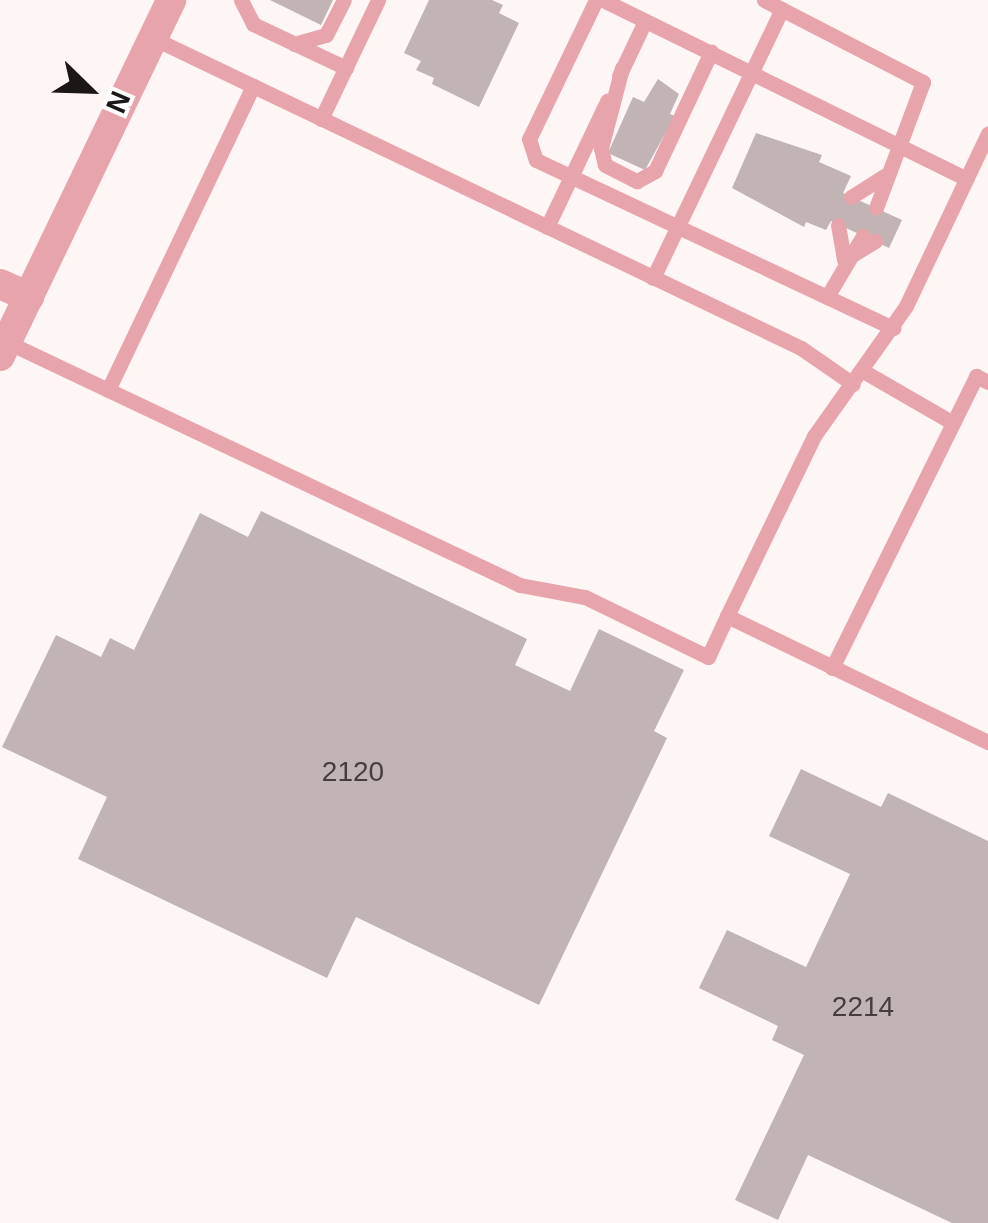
<!DOCTYPE html>
<html>
<head>
<meta charset="utf-8">
<style>
  body { margin:0 }
  #map { position:relative; width:988px; height:1223px; overflow:hidden; background:#fef5f5; font-family:Arial,sans-serif }
  div>[style] { position:absolute }
  .building>* { inset:0; background:#c2b3b4 }
  .lane>* { height:15px; margin:-7.5px; padding:0 7.5px; transform-origin:7.5px; border-radius:7.5px; background:#e7a5ab }
  .street>* { height:30px; margin:-15px; padding:0 15px; transform-origin:15px; border-radius:15px; background:#e7a5ab }
  span { translate:-50% -50%; white-space:nowrap; text-align:center; line-height:1.15; -webkit-text-stroke:10px #fff; paint-order:stroke }
  .number-label { font-size:28px; color:#463e3e }
  .number-label span { -webkit-text-stroke-width:0 }
  .north { position:absolute; left:40px; top:40px; width:100px; height:100px; -webkit-text-stroke:8px #fff; paint-order:stroke; rotate:113deg; font-size:28px; font-weight:700; line-height:40px; text-align:center; color:#1c1717 }
  .north::after { content:''; display:block; margin:auto; width:35px; height:45px; background:#1c1717; clip-path:polygon(50% 0,100% 100%,50% 72%,0 100%) }
</style>
</head>
<body>
<div id="map">
  <div class="building">
    <div style="clip-path:polygon(270px 0,333px 0,321px 25px)"></div>
    <div style="clip-path:polygon(429px 0,492px 0,503px 5px,499px 13px,519px 23px,479px 107px,432px 84px,434px 78px,416px 70px,421px 61px,404px 53px)"></div>
    <div style="clip-path:polygon(658px 79px,679px 94px,670px 114px,675px 116px,645px 170px,608px 153px,633px 97px,644px 102px)"></div>
    <div style="clip-path:polygon(756px 133px,822px 155px,819px 162px,851px 176px,843px 193px,902px 220px,889px 248px,831px 221px,826px 230px,806px 222px,804px 227px,732px 188px)"></div>
    <div style="clip-path:polygon(261px 511px,527px 639px,515px 665px,570px 691px,599px 629px,684px 670px,654px 731px,667px 738px,539px 1005px,356px 917px,327px 978px,78px 859px,107px 797px,2px 747px,56px 635px,101px 657px,110px 638px,134px 650px,200px 513px,248px 537px)"></div>
    <div style="clip-path:polygon(801px 769px,881px 807px,888px 793px,988px 841px,988px 1223px,952px 1223px,808px 1155px,778px 1220px,735px 1200px,804px 1055px,772px 1040px,778px 1026px,699px 988px,727px 930px,806px 967px,850px 874px,769px 836px)"></div>
  </div>
  <div class="lane">
    <div style="left:241px;top:0;width:27px;rotate:63deg"></div>
    <div style="left:253px;top:24px;width:103px;rotate:25.3deg"></div>
    <div style="left:596px;top:0;width:154px;rotate:115.7deg"></div>
    <div style="left:529px;top:139px;width:22px;rotate:72deg"></div>
    <div style="left:536px;top:160px;width:395px;rotate:25.2deg"></div>
    <div style="left:603px;top:0;width:405px;rotate:26.2deg"></div>
    <div style="left:764px;top:0;width:179px;rotate:27.3deg"></div>
    <div style="left:923px;top:82px;width:134px;rotate:110.5deg"></div>
    <div style="left:155px;top:39px;width:716px;rotate:25.56deg"></div>
    <div style="left:801px;top:348px;width:63px;rotate:34.7deg"></div>
    <div style="left:294px;top:44px;width:33px;rotate:-16deg"></div>
    <div style="left:326px;top:35px;width:39px;rotate:-63deg"></div>
    <div style="left:622px;top:68px;width:83px;rotate:104.7deg"></div>
    <div style="left:601px;top:148px;width:17px;rotate:77deg"></div>
    <div style="left:605px;top:165px;width:36px;rotate:27deg"></div>
    <div style="left:637px;top:181px;width:21px;rotate:-29deg"></div>
    <div style="left:655px;top:171px;width:132px;rotate:-64.8deg"></div>
    <div style="left:619px;top:76px;width:61px;rotate:-64.7deg"></div>
    <div style="left:321px;top:119px;width:132px;rotate:-64.4deg"></div>
    <div style="left:851px;top:197px;width:41px;rotate:-32.2deg"></div>
    <div style="left:838px;top:225px;width:36px;rotate:80deg"></div>
    <div style="left:547px;top:227px;width:140px;rotate:-64.5deg"></div>
    <div style="left:852px;top:255px;width:27px;rotate:-31deg"></div>
    <div style="left:653px;top:278px;width:298px;rotate:-64.4deg"></div>
    <div style="left:827px;top:297px;width:71px;rotate:-59.5deg"></div>
    <div style="left:7px;top:342px;width:568px;rotate:25.35deg"></div>
    <div style="left:520px;top:585px;width:66px;rotate:10.5deg"></div>
    <div style="left:585px;top:597px;width:137px;rotate:26deg"></div>
    <div style="left:708px;top:657px;width:45px;rotate:-65.1deg"></div>
    <div style="left:727px;top:616px;width:290px;rotate:25.8deg"></div>
    <div style="left:863px;top:371px;width:104px;rotate:30deg"></div>
    <div style="left:108px;top:390px;width:337px;rotate:-64.5deg"></div>
    <div style="left:727px;top:616px;width:200px;rotate:-64.2deg"></div>
    <div style="left:814px;top:436px;width:159px;rotate:-54.7deg"></div>
    <div style="left:906px;top:306px;width:191px;rotate:-64.6deg"></div>
    <div style="left:832px;top:668px;width:326px;rotate:-63.7deg"></div>
    <div style="left:976px;top:376px;width:13px;rotate:27deg"></div>
  </div>
  <div class="street">
    <div style="left:0;top:284px;width:32px;rotate:24deg"></div>
    <div style="left:0;top:356px;width:395px;rotate:-64.3deg"></div>
  </div>
  <div class="number-label">
    <span style="left:353px;top:772px">2120</span>
    <span style="left:863px;top:1007px">2214</span>
  </div>
  <div class="north">N</div>
</div>
</body>
</html>
